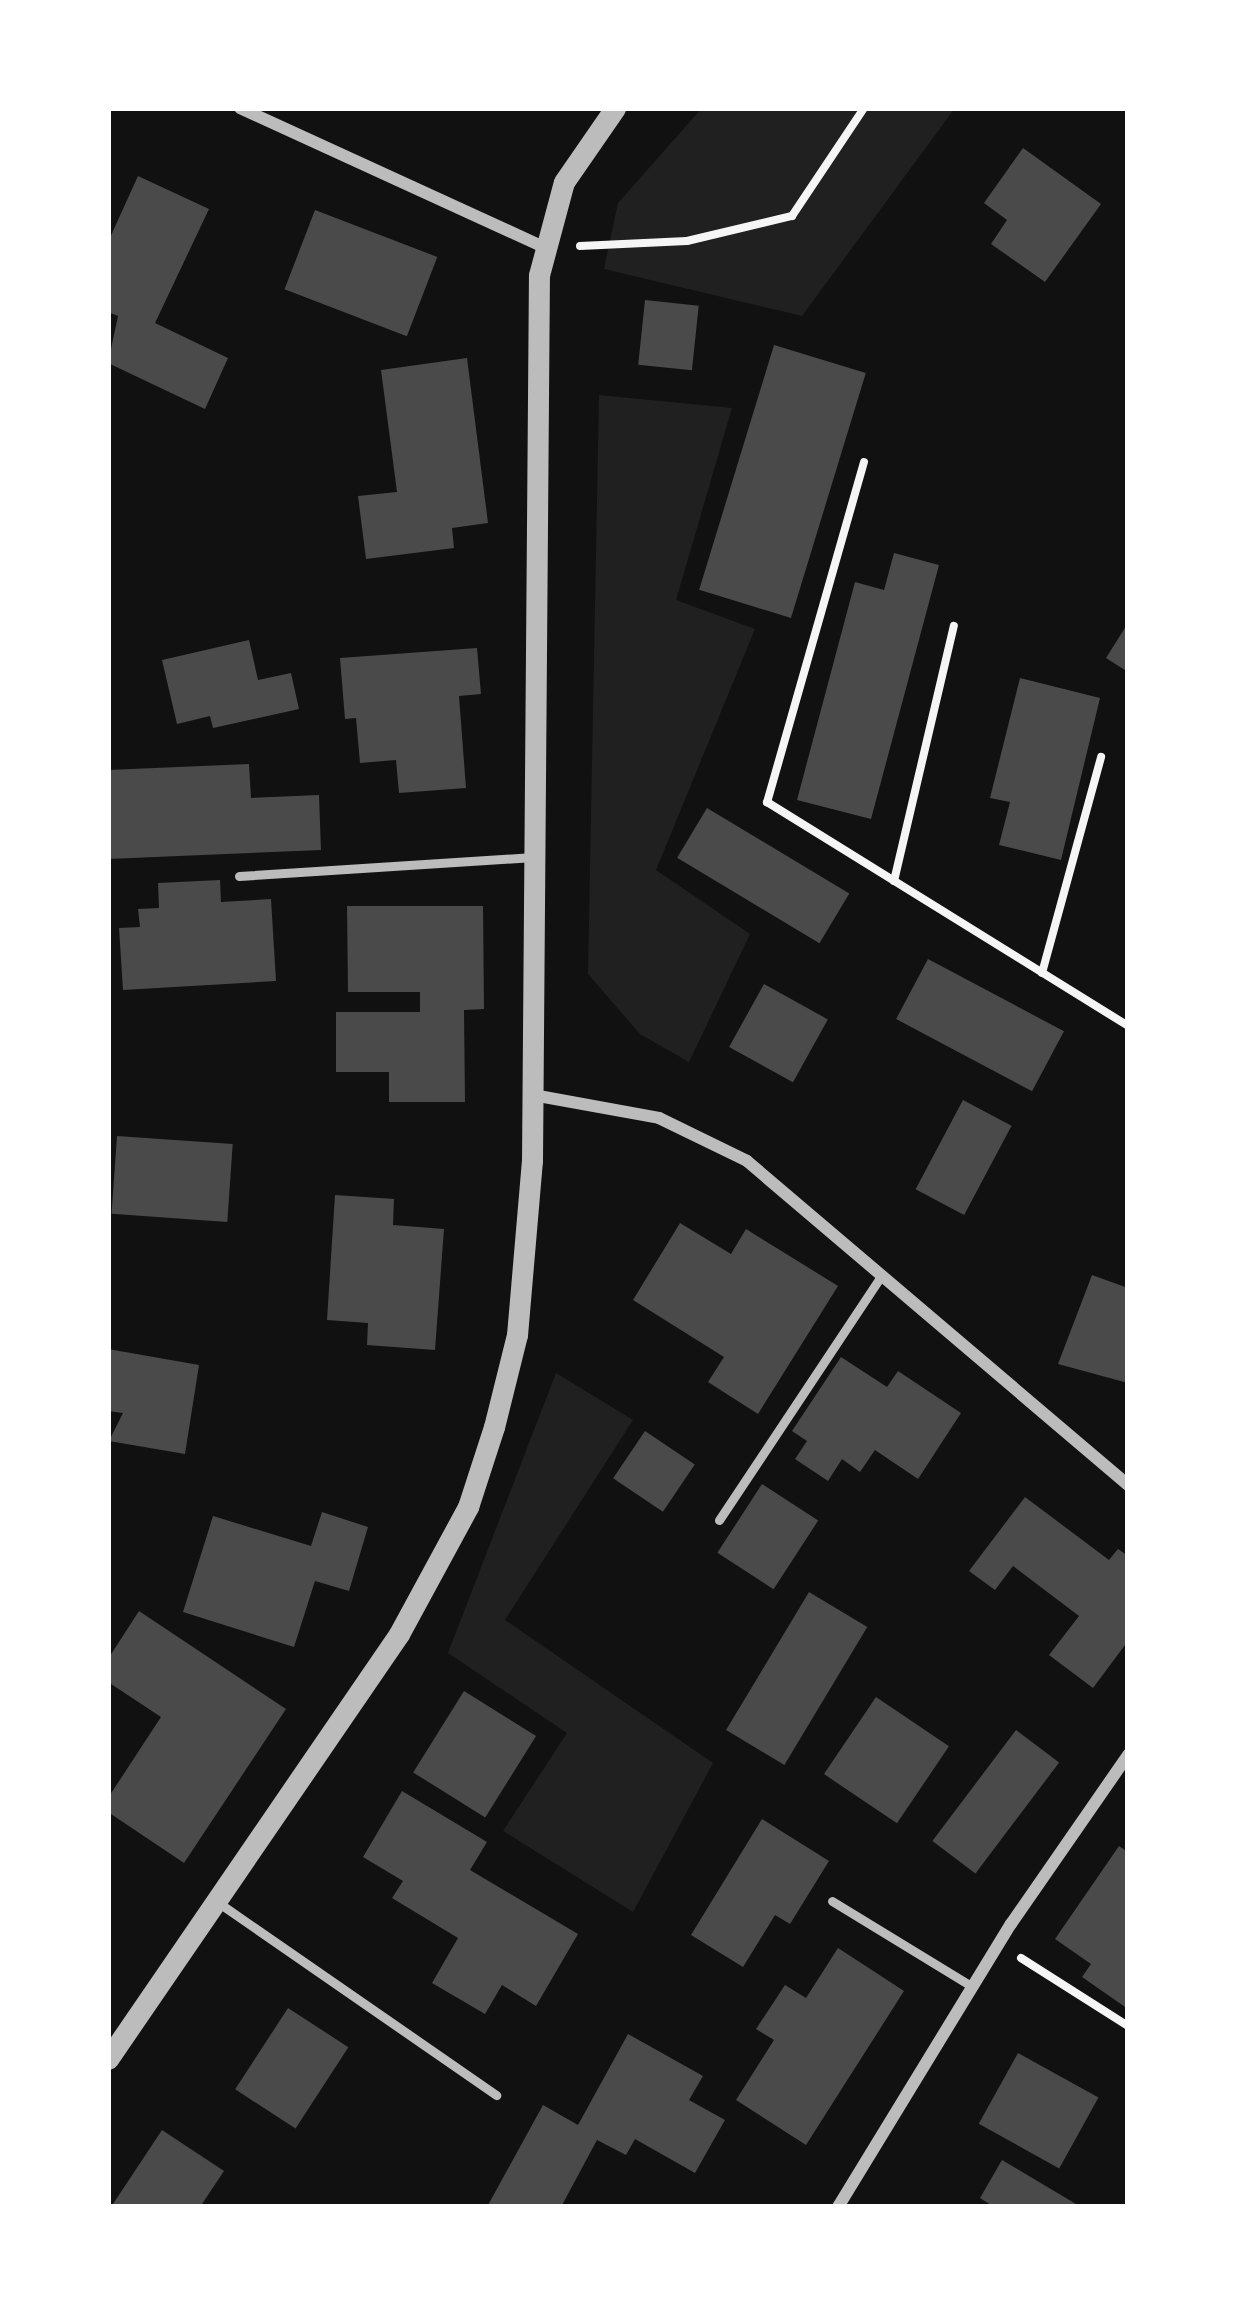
<!DOCTYPE html>
<html>
<head>
<meta charset="utf-8">
<style>
  body { margin:0 }
  #map { position:relative; width:1236px; height:2315px; overflow:hidden; background:#111; font-family:Arial,sans-serif }
  div>[style] { position:absolute }
  .green>* { inset:0; background:#202020 }
  .building>* { inset:0; background:#4a4a4a; transform-origin:0 0 }
  .path>* { height:8px; margin:-4px; padding:0 4px; transform-origin:4px; border-radius:4px; background:#f5f5f5 }
  .service>* { height:9px; margin:-4.5px; padding:0 4.5px; transform-origin:4.5px; border-radius:4.5px; background:#bcbcbc }
  .minor>* { height:12px; margin:-6px; padding:0 6px; transform-origin:6px; border-radius:6px; background:#bcbcbc }
  .tertiary>* { height:21px; margin:-10.5px; padding:0 10.5px; transform-origin:10.5px; border-radius:10.5px; background:#bcbcbc }
  span { translate:-50% -50%; white-space:nowrap; text-align:center; line-height:1.15; -webkit-text-stroke:9px #fff; paint-order:stroke }
  .frame { position:absolute; inset:0; border:111px solid #fff; pointer-events:none }
</style>
</head>
<body>
<div id="map">
  <div class="green">
    <div style="clip-path:polygon(702px 108px,955px 108px,802px 316px,604px 269px,618px 203px)"></div>
    <div style="clip-path:polygon(599px 395px,732px 408px,676px 600px,755px 629px,656px 870px,750px 934px,689px 1062px,640px 1034px,588px 974px)"></div>
    <div style="clip-path:polygon(556px 1373px,633px 1420px,505px 1620px,713px 1763px,633px 1912px,503px 1831px,567px 1733px,448px 1653px)"></div>
  </div>
  <div class="building">
    <div style="clip-path:polygon(1023px 148px,1101px 204px,1045px 282px,991px 244px,1007px 220px,984px 203px)"></div>
    <div style="clip-path:polygon(138px 176px,209px 209px,155px 323px,228px 358px,205px 409px,108px 363px,118px 316px,108px 312px,108px 242px)"></div>
    <div style="left:315px;top:210px;width:131px;height:85px;rotate:21deg"></div>
    <div style="left:645px;top:300px;width:54px;height:65px;rotate:6deg"></div>
    <div style="left:774px;top:345px;width:96px;height:256px;rotate:17deg"></div>
    <div style="clip-path:polygon(467px 358px,488px 523px,452px 528px,454px 548px,366px 559px,358px 496px,397px 492px,381px 370px)"></div>
    <div style="clip-path:polygon(894px 553px,939px 565px,871px 819px,797px 800px,855px 582px,884px 590px)"></div>
    <div style="clip-path:polygon(1128px 623px,1128px 672px,1106px 658px)"></div>
    <div style="clip-path:polygon(249px 640px,258px 680px,291px 673px,299px 709px,213px 728px,210px 716px,177px 724px,162px 660px)"></div>
    <div style="clip-path:polygon(477px 648px,481px 694px,459px 696px,466px 788px,399px 793px,396px 760px,360px 763px,356px 718px,345px 719px,340px 658px)"></div>
    <div style="clip-path:polygon(1020px 678px,1100px 698px,1061px 860px,999px 845px,1010px 802px,990px 798px)"></div>
    <div style="clip-path:polygon(249px 764px,251px 798px,319px 795px,321px 850px,108px 859px,108px 770px)"></div>
    <div style="left:707px;top:808px;width:166px;height:58px;rotate:31deg"></div>
    <div style="clip-path:polygon(220px 880px,221px 902px,271px 899px,276px 981px,123px 990px,119px 928px,140px 927px,138px 909px,159px 908px,158px 883px)"></div>
    <div style="clip-path:polygon(347px 906px,483px 906px,484px 1009px,464px 1010px,465px 1102px,389px 1102px,389px 1072px,336px 1072px,336px 1012px,420px 1012px,420px 992px,348px 992px)"></div>
    <div style="left:928px;top:959px;width:154px;height:68px;rotate:28deg"></div>
    <div style="left:764px;top:984px;width:73px;height:72px;rotate:29deg"></div>
    <div style="left:963px;top:1100px;width:55px;height:101px;rotate:28deg"></div>
    <div style="left:117px;top:1136px;width:116px;height:78px;rotate:4deg"></div>
    <div style="clip-path:polygon(335px 1195px,394px 1199px,393px 1225px,444px 1229px,435px 1350px,367px 1345px,368px 1323px,327px 1320px)"></div>
    <div style="clip-path:polygon(680px 1223px,731px 1254px,746px 1229px,838px 1286px,758px 1414px,708px 1382px,724px 1357px,633px 1300px)"></div>
    <div style="clip-path:polygon(1092px 1275px,1128px 1288px,1128px 1383px,1058px 1364px)"></div>
    <div style="clip-path:polygon(108px 1349px,199px 1365px,185px 1454px,109px 1441px,123px 1413px,108px 1411px)"></div>
    <div style="clip-path:polygon(841px 1357px,887px 1387px,898px 1371px,961px 1413px,918px 1479px,875px 1450px,860px 1472px,842px 1459px,828px 1481px,795px 1459px,807px 1441px,792px 1431px)"></div>
    <div style="left:645px;top:1431px;width:60px;height:57px;rotate:34deg"></div>
    <div style="left:762px;top:1484px;width:67px;height:82px;rotate:33deg"></div>
    <div style="clip-path:polygon(1025px 1497px,1109px 1560px,1118px 1549px,1128px 1556px,1128px 1641px,1093px 1688px,1049px 1655px,1079px 1616px,1013px 1566px,995px 1590px,969px 1571px)"></div>
    <div style="clip-path:polygon(322px 1512px,368px 1527px,349px 1591px,315px 1581px,294px 1647px,183px 1612px,213px 1516px,311px 1546px)"></div>
    <div style="left:809px;top:1592px;width:68px;height:161px;rotate:31deg"></div>
    <div style="clip-path:polygon(139px 1611px,286px 1709px,184px 1863px,108px 1812px,108px 1798px,161px 1717px,108px 1682px,108px 1659px)"></div>
    <div style="left:464px;top:1691px;width:85px;height:96px;rotate:32deg"></div>
    <div style="left:876px;top:1697px;width:88px;height:93px;rotate:34deg"></div>
    <div style="left:1016px;top:1730px;width:54px;height:139px;rotate:37deg"></div>
    <div style="clip-path:polygon(402px 1791px,487px 1842px,470px 1870px,578px 1934px,536px 2006px,502px 1985px,485px 2014px,432px 1983px,458px 1938px,392px 1898px,403px 1881px,363px 1857px)"></div>
    <div style="clip-path:polygon(762px 1819px,829px 1861px,790px 1924px,775px 1915px,743px 1967px,691px 1935px)"></div>
    <div style="clip-path:polygon(1119px 1846px,1128px 1852px,1128px 2009px,1082px 1977px,1091px 1964px,1055px 1939px)"></div>
    <div style="clip-path:polygon(838px 1948px,904px 1991px,806px 2145px,736px 2100px,774px 2040px,756px 2029px,785px 1985px,806px 1998px)"></div>
    <div style="left:288px;top:2008px;width:72px;height:97px;rotate:33deg"></div>
    <div style="clip-path:polygon(628px 2034px,703px 2076px,689px 2100px,725px 2120px,695px 2173px,635px 2139px,626px 2155px,597px 2140px,561px 2207px,487px 2207px,543px 2105px,578px 2125px)"></div>
    <div style="left:1018px;top:2053px;width:92px;height:81px;rotate:29deg"></div>
    <div style="clip-path:polygon(162px 2130px,224px 2171px,200px 2207px,111px 2207px)"></div>
    <div style="clip-path:polygon(1002px 2160px,1081px 2207px,994px 2207px,980px 2198px)"></div>
  </div>
  <div class="path">
    <div style="left:580px;top:246px;width:107px;rotate:-2.7deg"></div>
    <div style="left:687px;top:241px;width:108px;rotate:-13.4deg"></div>
    <div style="left:792px;top:216px;width:130px;rotate:-56.3deg"></div>
    <div style="left:864px;top:462px;width:354px;rotate:105.9deg"></div>
    <div style="left:767px;top:802px;width:425px;rotate:31.8deg"></div>
    <div style="left:894px;top:881px;width:262px;rotate:-76.8deg"></div>
    <div style="left:1042px;top:973px;width:224px;rotate:-74.7deg"></div>
    <div style="left:1021px;top:1958px;width:127px;rotate:32.4deg"></div>
  </div>
  <div class="service">
    <div style="left:239px;top:876px;width:295px;rotate:-3.7deg"></div>
    <div style="left:719px;top:1520px;width:294px;rotate:-56.4deg"></div>
    <div style="left:216px;top:1901px;width:341px;rotate:34.7deg"></div>
    <div style="left:832px;top:1901px;width:165px;rotate:31.4deg"></div>
  </div>
  <div class="minor">
    <div style="left:240px;top:108px;width:333px;rotate:24.6deg"></div>
    <div style="left:533px;top:1095px;width:128px;rotate:10.3deg"></div>
    <div style="left:659px;top:1118px;width:98px;rotate:26deg"></div>
    <div style="left:747px;top:1161px;width:500px;rotate:40.38deg"></div>
    <div style="left:838px;top:2207px;width:332px;rotate:-58.6deg"></div>
    <div style="left:1011px;top:1924px;width:206px;rotate:-55.3deg"></div>
  </div>
  <div class="tertiary">
    <div style="left:108px;top:2059px;width:515px;rotate:-55.6deg"></div>
    <div style="left:399px;top:1634px;width:145px;rotate:-61.5deg"></div>
    <div style="left:468px;top:1507px;width:84px;rotate:-72deg"></div>
    <div style="left:494px;top:1427px;width:95px;rotate:-76deg"></div>
    <div style="left:517px;top:1335px;width:175px;rotate:-85.1deg"></div>
    <div style="left:532px;top:1161px;width:886px;rotate:-89.55deg"></div>
    <div style="left:539px;top:275px;width:96px;rotate:-75deg"></div>
    <div style="left:564px;top:182px;width:90px;rotate:-55.4deg"></div>
  </div>
  <div class="frame"></div>
</div>
</body>
</html>
